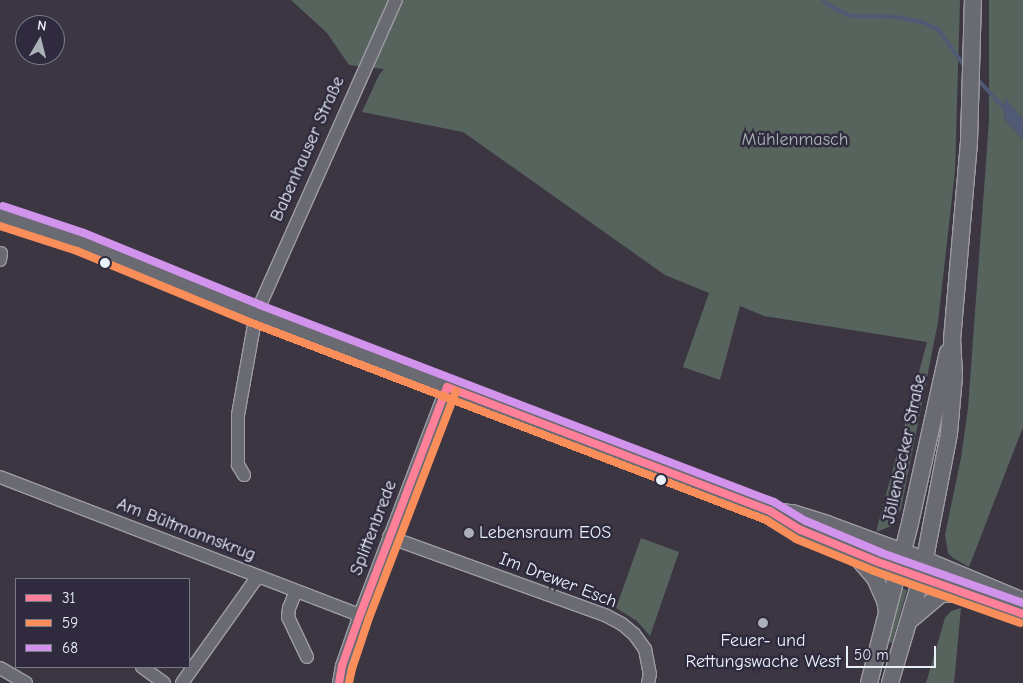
<!DOCTYPE html>
<html>
<head>
<meta charset="utf-8">
<style>
  body { margin:0 }
  #map { position:relative; width:1023px; height:683px; overflow:hidden; background:#3c3642; font-family:"Comic Neue",sans-serif }
  div>[style] { position:absolute }
  .green>* { inset:0; background:#57645e }
  .water>* { inset:0; background:#505a75 }
  .stream>* { height:4px; margin:-2px; padding:0 2px; transform-origin:2px; border-radius:2px; background:#505a75 }
  .roads { filter:drop-shadow(1px 0 #9d9ca3) drop-shadow(-1px 0 #9d9ca3) drop-shadow(0 1px #9d9ca3) drop-shadow(0 -1px #9d9ca3) }
  .minor>* { height:12px; margin:-6px; padding:0 6px; transform-origin:6px; border-radius:6px; background:#6a6b72 }
  .major>* { height:16px; margin:-8px; padding:0 8px; transform-origin:8px; border-radius:8px; background:#6a6b72 }
  .bus-1>* { height:8px; margin:-4px; padding:0 4px; transform-origin:4px; border-radius:4px; background:#ff8098 }
  .bus-2>* { height:8px; margin:-4px; padding:0 4px; transform-origin:4px; border-radius:4px; background:#fa8e5a }
  .bus-3>* { height:8px; margin:-4px; padding:0 4px; transform-origin:4px; border-radius:4px; background:#d193ec }
  .dots>* { width:14px; height:14px; translate:-50% -50%; box-sizing:border-box; border:2px solid #2f2a3d; border-radius:50% }
  span { translate:-50% -50%; white-space:nowrap; text-align:center; line-height:1.15; -webkit-text-stroke:5px #2f2a3d; paint-order:stroke }
  .park-label { font-size:18px; color:#a9b5b4 }
  .street-label { font-size:18px; color:#e8f1f8 }
  .poi-label { font-size:18px; color:#e8f1f8 }
  .left { translate:0 -50%; text-align:left }
  .legend { position:absolute; left:15px; top:578px; width:175px; height:90px; box-sizing:border-box; background:#2f2a3d; border:1px solid #797a88; margin:0; padding:6px 9px; list-style:none; font-size:15px; color:#e8f1f8 }
  .legend li { display:flex; align-items:center; gap:10px; height:25px }
  .legend b { width:25px; border:1px solid #797a88 }
  .north { position:absolute; left:15px; top:15px; width:50px; height:50px; box-sizing:border-box; background:#2f2a3d; border:1px solid #797a88; border-radius:50%; rotate:8deg; font-size:14px; font-weight:700; line-height:20px; text-align:center; color:#e8f1f8 }
  .north::after { content:''; display:block; margin:auto; width:18px; height:22px; background:#acb0b8; clip-path:polygon(50% 0,100% 100%,50% 72%,0 100%) }
  .scale { position:absolute; left:846px; top:646px; width:90px; height:22px; box-sizing:border-box; border:2px solid #e8f1f8; border-top:0; padding-left:6px; font-size:15px; line-height:18px; white-space:nowrap; color:#e8f1f8; -webkit-text-stroke:4px #2f2a3d; paint-order:stroke }
</style>
</head>
<body>
<div id="map">
  <div class="green">
    <div style="clip-path:polygon(291px 0,960px 0,955px 171px,938px 322px,901px 509px,891px 526px,876px 532px,927px 342px,764px 316px,740px 306px,720px 380px,683px 367px,709px 293px,665px 275px,463px 132px,362px 112px,379px 75px,384px 69px,349px 65px,327px 33px)"></div>
    <div style="clip-path:polygon(989px 0,1023px 0,1023px 119px,1005px 99px,1004px 118px,1023px 140px,1023px 427px,969px 567px,953px 558px,948px 553px,945px 535px,961px 458px,968px 408px,989px 121px)"></div>
    <div style="clip-path:polygon(641px 538px,679px 552px,650px 636px,637px 621px,616px 608px)"></div>
    <div style="clip-path:polygon(901px 588px,907px 590px,892px 643px,887px 642px)"></div>
    <div style="clip-path:polygon(961px 608px,954px 683px,926px 683px,945px 618px,951px 611px)"></div>
  </div>
  <div class="water">
    <div style="clip-path:polygon(1005px 98px,1023px 119px,1023px 140px,1004px 118px)"></div>
  </div>
  <div class="stream">
    <div style="left:823px;top:0;width:7px;rotate:45deg"></div>
    <div style="left:828px;top:5px;width:25px;rotate:26deg"></div>
    <div style="left:851px;top:16px;width:45px;rotate:1.3deg"></div>
    <div style="left:896px;top:17px;width:26px;rotate:11deg"></div>
    <div style="left:922px;top:22px;width:19px;rotate:25deg"></div>
    <div style="left:939px;top:30px;width:45px;rotate:54.9deg"></div>
    <div style="left:977px;top:79px;width:42px;rotate:46.9deg"></div>
  </div>
  <div class="roads">
    <div class="minor">
      <div style="left:0;top:260px;width:7px;rotate:-82deg"></div>
      <div style="left:244px;top:475px;width:12px;rotate:-121deg"></div>
      <div style="left:238px;top:465px;width:50px;rotate:-90deg"></div>
      <div style="left:238px;top:415px;width:103px;rotate:-79.9deg"></div>
      <div style="left:256px;top:314px;width:344px;rotate:-66deg"></div>
      <div style="left:0;top:477px;width:386px;rotate:21deg"></div>
      <div style="left:389px;top:537px;width:232px;rotate:19.9deg"></div>
      <div style="left:607px;top:616px;width:17px;rotate:28deg"></div>
      <div style="left:622px;top:624px;width:16px;rotate:40deg"></div>
      <div style="left:634px;top:634px;width:19px;rotate:54deg"></div>
      <div style="left:645px;top:649px;width:25px;rotate:79deg"></div>
      <div style="left:650px;top:674px;width:9px;rotate:103deg"></div>
      <div style="left:296px;top:591px;width:18px;rotate:112deg"></div>
      <div style="left:289px;top:608px;width:9px;rotate:96deg"></div>
      <div style="left:288px;top:617px;width:44px;rotate:64.6deg"></div>
      <div style="left:142px;top:667px;width:27px;rotate:36deg"></div>
      <div style="left:0;top:668px;width:30px;rotate:30deg"></div>
      <div style="left:182px;top:683px;width:131px;rotate:-54.6deg"></div>
      <div style="left:339px;top:683px;width:17px;rotate:-80deg"></div>
      <div style="left:342px;top:666px;width:54px;rotate:-70.6deg"></div>
      <div style="left:360px;top:615px;width:244px;rotate:-69.1deg"></div>
    </div>
    <div class="major">
      <div style="left:0;top:215px;width:84px;rotate:18.6deg"></div>
      <div style="left:80px;top:242px;width:190px;rotate:22.2deg"></div>
      <div style="left:256px;top:314px;width:550px;rotate:20.97deg"></div>
      <div style="left:770px;top:511px;width:36px;rotate:32deg"></div>
      <div style="left:801px;top:530px;width:83px;rotate:22.6deg"></div>
      <div style="left:878px;top:562px;width:154px;rotate:19.7deg"></div>
      <div style="left:772px;top:511px;width:20px;rotate:6deg"></div>
      <div style="left:792px;top:513px;width:37px;rotate:17deg"></div>
      <div style="left:827px;top:524px;width:104px;rotate:20.2deg"></div>
      <div style="left:925px;top:560px;width:106px;rotate:22.7deg"></div>
      <div style="left:856px;top:556px;width:29px;rotate:49deg"></div>
      <div style="left:875px;top:578px;width:24px;rotate:66deg"></div>
      <div style="left:885px;top:600px;width:11px;rotate:80deg"></div>
      <div style="left:910px;top:620px;width:40px;rotate:-40deg"></div>
      <div style="left:941px;top:594px;width:18px;rotate:-3deg"></div>
      <div style="left:869px;top:683px;width:165px;rotate:-75.6deg"></div>
      <div style="left:910px;top:523px;width:175px;rotate:-77.5deg"></div>
      <div style="left:890px;top:683px;width:109px;rotate:-73.4deg"></div>
      <div style="left:921px;top:579px;width:149px;rotate:-79.1deg"></div>
      <div style="left:949px;top:433px;width:57px;rotate:-85deg"></div>
      <div style="left:954px;top:376px;width:36px;rotate:-93deg"></div>
      <div style="left:952px;top:340px;width:200px;rotate:-85.1deg"></div>
      <div style="left:969px;top:141px;width:141px;rotate:-88.4deg"></div>
    </div>
  </div>
  <div class="bus-1">
    <div style="left:447px;top:387px;width:346px;rotate:21deg"></div>
    <div style="left:770px;top:511px;width:36px;rotate:32deg"></div>
    <div style="left:801px;top:530px;width:83px;rotate:22.6deg"></div>
    <div style="left:878px;top:562px;width:154px;rotate:19.7deg"></div>
    <div style="left:339px;top:683px;width:17px;rotate:-80deg"></div>
    <div style="left:342px;top:666px;width:54px;rotate:-70.6deg"></div>
    <div style="left:360px;top:615px;width:244px;rotate:-69.1deg"></div>
  </div>
  <div class="bus-2">
    <div style="left:0;top:226px;width:81px;rotate:18deg"></div>
    <div style="left:77px;top:251px;width:189px;rotate:22.4deg"></div>
    <div style="left:252px;top:323px;width:550px;rotate:20.97deg"></div>
    <div style="left:766px;top:520px;width:36px;rotate:32deg"></div>
    <div style="left:796px;top:539px;width:84px;rotate:22.3deg"></div>
    <div style="left:874px;top:571px;width:155px;rotate:19.6deg"></div>
    <div style="left:349px;top:683px;width:14px;rotate:-78deg"></div>
    <div style="left:352px;top:669px;width:54px;rotate:-71.6deg"></div>
    <div style="left:369px;top:618px;width:243px;rotate:-69deg"></div>
  </div>
  <div class="bus-3">
    <div style="left:3px;top:206px;width:85px;rotate:18.4deg"></div>
    <div style="left:84px;top:233px;width:190px;rotate:22.2deg"></div>
    <div style="left:260px;top:305px;width:550px;rotate:20.97deg"></div>
    <div style="left:774px;top:502px;width:37px;rotate:31deg"></div>
    <div style="left:806px;top:521px;width:82px;rotate:22.8deg"></div>
    <div style="left:882px;top:553px;width:150px;rotate:19.5deg"></div>
  </div>
  <div class="dots">
    <div style="left:105px;top:263px;background:#e8f1f8"></div>
    <div style="left:661px;top:480px;background:#e8f1f8"></div>
    <div style="left:469px;top:533px;background:#acb0b8"></div>
    <div style="left:763px;top:623px;background:#acb0b8"></div>
  </div>
  <div class="park-label">
    <span style="left:795px;top:140px">Mühlenmasch</span>
  </div>
  <div class="street-label">
    <span style="left:308px;top:149px;rotate:-66deg">Babenhauser Straße</span>
    <span style="left:905px;top:449px;rotate:-78deg">Jöllenbecker Straße</span>
    <span style="left:374px;top:528px;rotate:-69deg">Splittenbrede</span>
    <span style="left:186px;top:530px;rotate:21deg">Am Bültmannskrug</span>
    <span style="left:558px;top:581px;rotate:21deg">Im Drewer Esch</span>
  </div>
  <div class="poi-label">
    <span class="left" style="left:479px;top:533px">Lebensraum EOS</span>
    <span style="left:763px;top:652px">Feuer- und<br>Rettungswache West</span>
  </div>
  <ul class="legend">
  <li><b style="height:6px;background:#ff8098"></b>31</li>
  <li><b style="height:6px;background:#fa8e5a"></b>59</li>
  <li><b style="height:6px;background:#d193ec"></b>68</li>
  </ul>
  <div class="north">N</div>
  <div class="scale">50 m</div>
</div>
</body>
</html>
